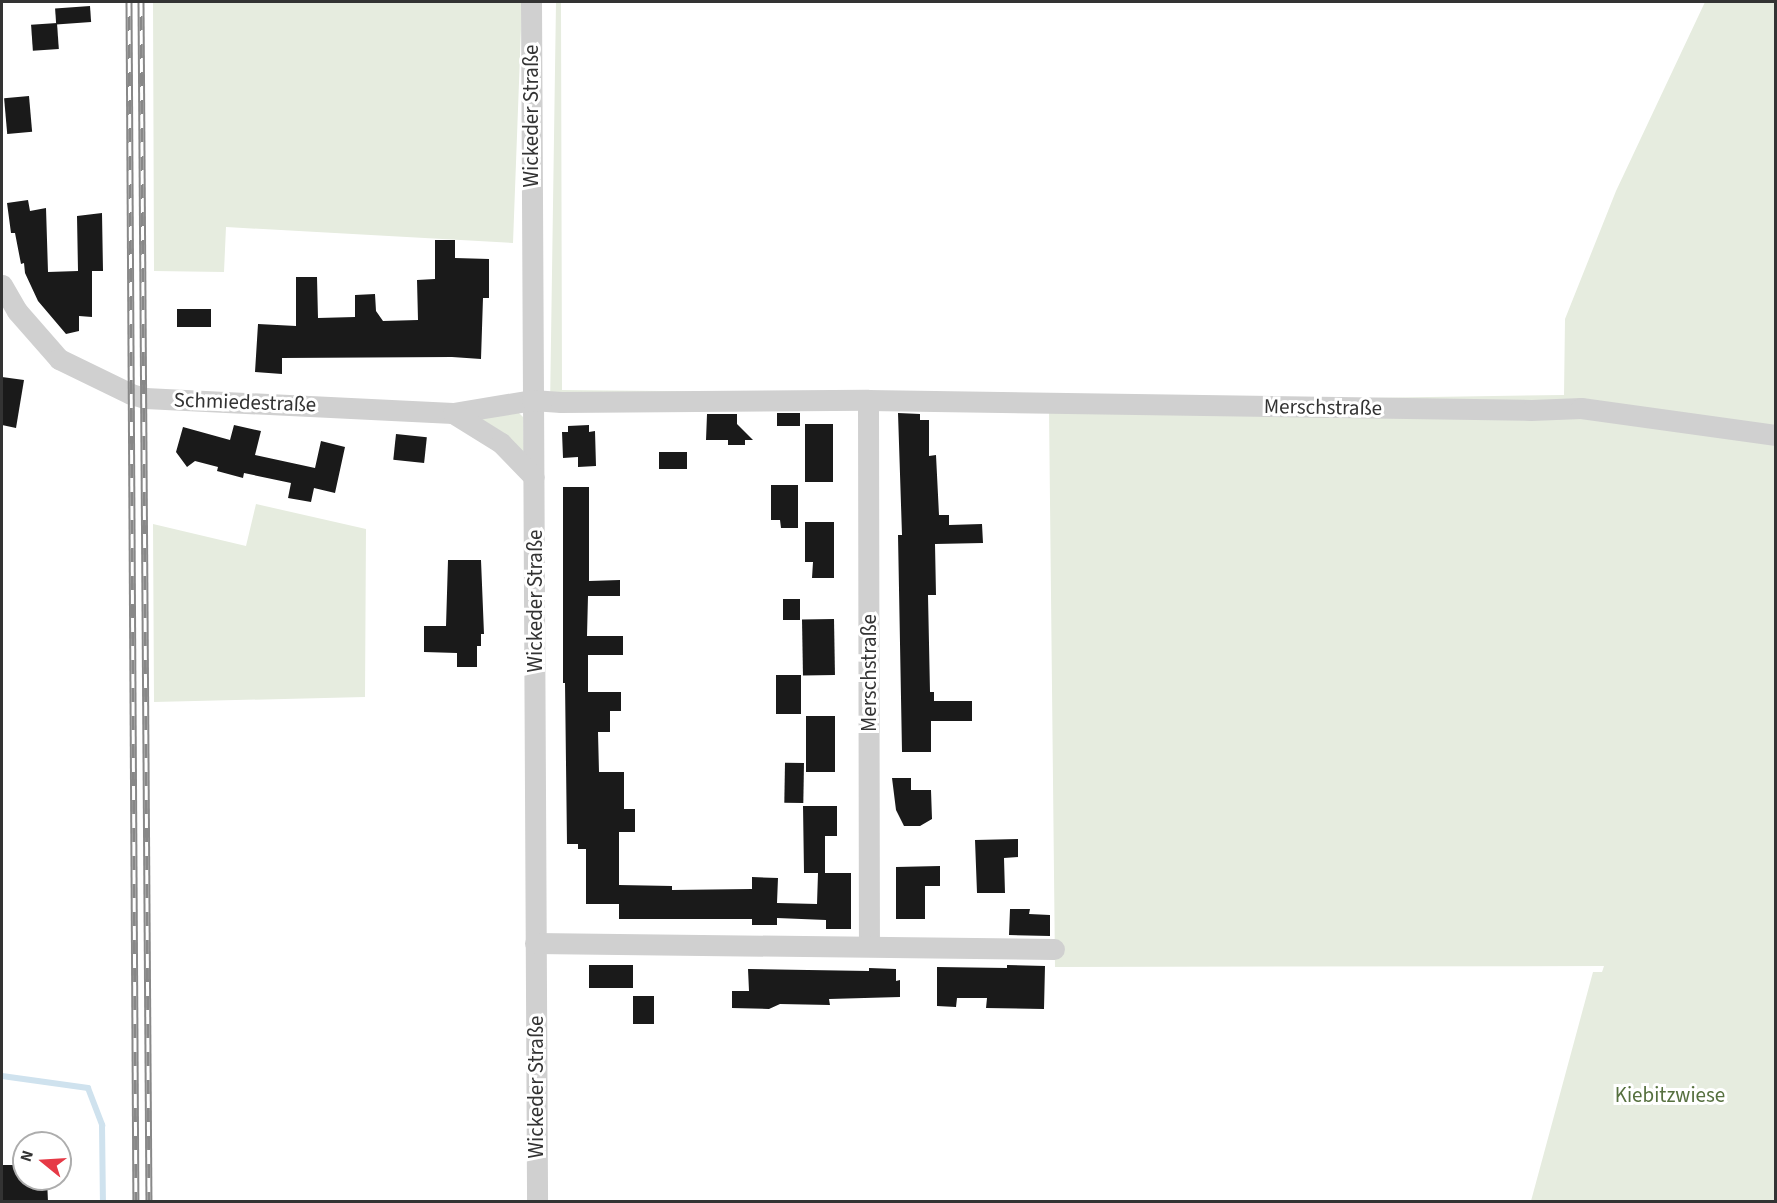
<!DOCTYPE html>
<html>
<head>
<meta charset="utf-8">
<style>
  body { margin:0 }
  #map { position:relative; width:1777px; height:1203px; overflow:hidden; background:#fff; font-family:"Source Sans 3",sans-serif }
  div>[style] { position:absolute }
  .green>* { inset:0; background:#e6ecdf }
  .stream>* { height:6px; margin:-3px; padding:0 3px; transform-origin:3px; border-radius:3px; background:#cfe2ee }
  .building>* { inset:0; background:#1a1a1a; transform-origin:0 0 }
  .minor>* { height:21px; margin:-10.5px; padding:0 10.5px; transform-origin:10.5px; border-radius:10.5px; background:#d0d0d0 }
  .rail>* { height:7px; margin-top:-3.5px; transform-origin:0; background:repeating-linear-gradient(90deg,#fff 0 14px,#888 0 28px); box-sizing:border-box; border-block:2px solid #888 }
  span { translate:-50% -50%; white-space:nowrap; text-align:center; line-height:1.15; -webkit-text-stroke:6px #fff; paint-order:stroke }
  .street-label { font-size:21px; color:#333 }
  .park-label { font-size:21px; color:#56703f }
  .frame { position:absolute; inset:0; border:3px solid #333; pointer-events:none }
  .north { position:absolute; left:12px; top:1131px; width:60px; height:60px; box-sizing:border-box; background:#fff; border:2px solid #adadad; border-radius:50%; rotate:288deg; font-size:16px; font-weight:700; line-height:24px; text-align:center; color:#333 }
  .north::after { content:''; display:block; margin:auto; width:21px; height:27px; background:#e63946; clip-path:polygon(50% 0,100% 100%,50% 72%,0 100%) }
</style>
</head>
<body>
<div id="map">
  <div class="green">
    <div style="clip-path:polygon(153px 2px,522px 2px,513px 243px,226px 227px,224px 272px,154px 271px)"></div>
    <div style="clip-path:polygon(556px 2px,561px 2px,562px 390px,1364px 398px,1564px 395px,1565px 319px,1616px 191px,1705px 2px,1775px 2px,1775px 1201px,1531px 1201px,1593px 972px,1602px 972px,1604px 966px,1055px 967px,1049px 409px,550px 408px)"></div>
    <div style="clip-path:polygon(517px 411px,523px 417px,524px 457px,478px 416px)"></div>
    <div style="clip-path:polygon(256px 504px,366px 529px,365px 697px,154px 702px,153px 524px,246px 546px)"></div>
  </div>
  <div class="stream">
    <div style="left:2px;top:1076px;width:87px;rotate:7.9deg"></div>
    <div style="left:88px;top:1088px;width:40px;rotate:69deg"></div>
    <div style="left:102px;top:1125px;width:77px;rotate:89.3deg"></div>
  </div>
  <div class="building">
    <div style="left:90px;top:6px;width:16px;height:35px;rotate:86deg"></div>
    <div style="left:57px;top:23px;width:26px;height:26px;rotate:86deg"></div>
    <div style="left:29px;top:96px;width:36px;height:25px;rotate:85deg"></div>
    <div style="clip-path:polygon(28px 200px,30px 211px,46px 208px,48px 272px,78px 271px,77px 216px,102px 213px,103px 271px,92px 271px,92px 317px,79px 316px,79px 331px,66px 334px,38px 301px,25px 273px,24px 263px,21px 264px,15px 233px,11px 233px,7px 203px)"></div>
    <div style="clip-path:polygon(435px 240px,455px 240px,455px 258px,489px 259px,489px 298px,483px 298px,481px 359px,452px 357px,282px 358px,282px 374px,255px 372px,258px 324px,296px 326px,296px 277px,317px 277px,318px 318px,355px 317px,355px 295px,375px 294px,376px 311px,383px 321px,418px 320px,417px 280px,435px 279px)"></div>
    <div style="left:177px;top:309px;width:34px;height:18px"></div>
    <div style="clip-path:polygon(2px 377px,24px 380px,16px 428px,2px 425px)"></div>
    <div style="left:777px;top:413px;width:23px;height:13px"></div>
    <div style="clip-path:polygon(898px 413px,920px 414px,920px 420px,929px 420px,929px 456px,936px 455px,939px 515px,949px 515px,949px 525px,982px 524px,983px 543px,935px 544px,936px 595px,928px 595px,930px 692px,934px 692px,934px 701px,972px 701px,972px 721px,931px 721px,931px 752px,902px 752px,898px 535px,902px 535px)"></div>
    <div style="clip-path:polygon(707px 414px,737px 414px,737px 424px,753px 440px,745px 440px,745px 445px,728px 445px,728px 440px,706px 440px)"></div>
    <div style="left:805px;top:424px;width:28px;height:58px"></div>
    <div style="clip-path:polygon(234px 425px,261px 431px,255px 455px,315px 468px,321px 441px,345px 447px,335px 493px,314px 488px,311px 502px,288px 498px,291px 483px,244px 473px,243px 478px,217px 471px,218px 467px,195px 461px,187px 467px,176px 452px,183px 427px,230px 440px)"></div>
    <div style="clip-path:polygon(589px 425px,589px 432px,595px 431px,596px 466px,578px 467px,578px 457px,563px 458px,562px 432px,568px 432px,568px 426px)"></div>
    <div style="left:396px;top:434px;width:31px;height:26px;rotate:6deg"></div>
    <div style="left:659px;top:452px;width:28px;height:17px"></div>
    <div style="clip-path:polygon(771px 485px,798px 485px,798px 528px,781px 528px,780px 520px,771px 520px)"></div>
    <div style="clip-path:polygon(563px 487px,589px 487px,589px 581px,620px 580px,620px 596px,588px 596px,587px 636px,623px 636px,623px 655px,588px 655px,588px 692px,621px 692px,621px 711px,610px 711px,610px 732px,598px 732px,599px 772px,624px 772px,624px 809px,635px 809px,635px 832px,619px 832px,619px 885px,672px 886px,672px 890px,752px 889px,752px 877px,778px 878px,777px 903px,817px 904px,818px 873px,820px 873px,804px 873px,803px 806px,837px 806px,837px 836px,825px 836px,825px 873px,851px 873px,851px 929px,826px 929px,826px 920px,777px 918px,777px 925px,752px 925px,752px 919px,619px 919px,619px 904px,586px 904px,586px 849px,578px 849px,578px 844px,567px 844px,565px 683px,563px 683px)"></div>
    <div style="clip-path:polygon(805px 522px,834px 522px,834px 578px,812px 578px,813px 562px,805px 562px)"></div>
    <div style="clip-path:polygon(448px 560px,481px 560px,484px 634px,481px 634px,481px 646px,477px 646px,477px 667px,457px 667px,457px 653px,424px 652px,424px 626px,446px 626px)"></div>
    <div style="left:783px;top:599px;width:17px;height:21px"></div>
    <div style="left:834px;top:619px;width:56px;height:32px;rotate:89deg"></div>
    <div style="left:776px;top:675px;width:25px;height:39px"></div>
    <div style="left:806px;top:716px;width:29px;height:56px"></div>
    <div style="left:804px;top:763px;width:40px;height:19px;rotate:91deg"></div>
    <div style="clip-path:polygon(892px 778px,911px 778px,911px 790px,931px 790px,932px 819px,920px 826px,904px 826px,896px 810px)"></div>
    <div style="clip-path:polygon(1018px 839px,1018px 857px,1004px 858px,1005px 893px,977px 893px,975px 840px)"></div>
    <div style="clip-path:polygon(940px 866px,940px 886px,925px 886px,925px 919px,896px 919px,896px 867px)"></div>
    <div style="clip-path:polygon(1010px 909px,1030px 909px,1029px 914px,1050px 915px,1050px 936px,1009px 935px)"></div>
    <div style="left:589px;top:965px;width:44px;height:23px"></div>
    <div style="clip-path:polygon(1007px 965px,1045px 966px,1044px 1009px,986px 1008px,987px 998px,957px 998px,956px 1007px,937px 1006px,937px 967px,1007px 968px)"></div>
    <div style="clip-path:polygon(869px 968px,896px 969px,896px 981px,900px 980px,900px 997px,829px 999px,830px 1005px,780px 1004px,769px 1009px,732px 1008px,732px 991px,749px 991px,748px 969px,869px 971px)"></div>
    <div style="left:654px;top:996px;width:28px;height:21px;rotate:90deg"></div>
    <div style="clip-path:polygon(2px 1165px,24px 1165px,24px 1179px,47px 1179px,48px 1202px,2px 1202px)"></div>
  </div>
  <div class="minor">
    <div style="left:531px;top:2px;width:1200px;rotate:89.71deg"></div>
    <div style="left:2px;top:285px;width:30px;rotate:60deg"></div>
    <div style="left:17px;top:311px;width:64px;rotate:48.8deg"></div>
    <div style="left:59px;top:359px;width:80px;rotate:25.9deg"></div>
    <div style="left:131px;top:394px;width:15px;rotate:16deg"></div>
    <div style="left:145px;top:398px;width:308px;rotate:2.8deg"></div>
    <div style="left:453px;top:413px;width:80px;rotate:-9.3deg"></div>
    <div style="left:532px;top:400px;width:29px;rotate:4deg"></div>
    <div style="left:561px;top:402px;width:307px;rotate:-0.4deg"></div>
    <div style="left:868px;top:400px;width:663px;rotate:0.86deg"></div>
    <div style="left:1531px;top:410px;width:50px;rotate:-2.3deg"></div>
    <div style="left:1581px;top:408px;width:197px;rotate:7.9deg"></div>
    <div style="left:868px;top:400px;width:546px;rotate:89.9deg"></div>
    <div style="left:453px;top:413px;width:57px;rotate:32deg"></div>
    <div style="left:501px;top:443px;width:47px;rotate:45.9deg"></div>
    <div style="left:535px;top:943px;width:519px;rotate:0.66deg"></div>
  </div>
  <div class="rail">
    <div style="left:129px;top:2px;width:1200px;rotate:89.67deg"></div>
    <div style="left:141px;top:2px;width:1200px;rotate:89.62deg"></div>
  </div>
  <div class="street-label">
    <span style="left:531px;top:116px;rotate:-90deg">Wickeder Straße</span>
    <span style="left:245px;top:402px;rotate:2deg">Schmiedestraße</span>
    <span style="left:1323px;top:407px;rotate:1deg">Merschstraße</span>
    <span style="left:535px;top:601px;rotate:-90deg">Wickeder Straße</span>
    <span style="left:869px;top:673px;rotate:-90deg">Merschstraße</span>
    <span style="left:536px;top:1087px;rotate:-90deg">Wickeder Straße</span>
  </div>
  <div class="park-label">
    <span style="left:1670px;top:1095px">Kiebitzwiese</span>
  </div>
  <div class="frame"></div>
  <div class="north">N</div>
</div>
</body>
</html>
